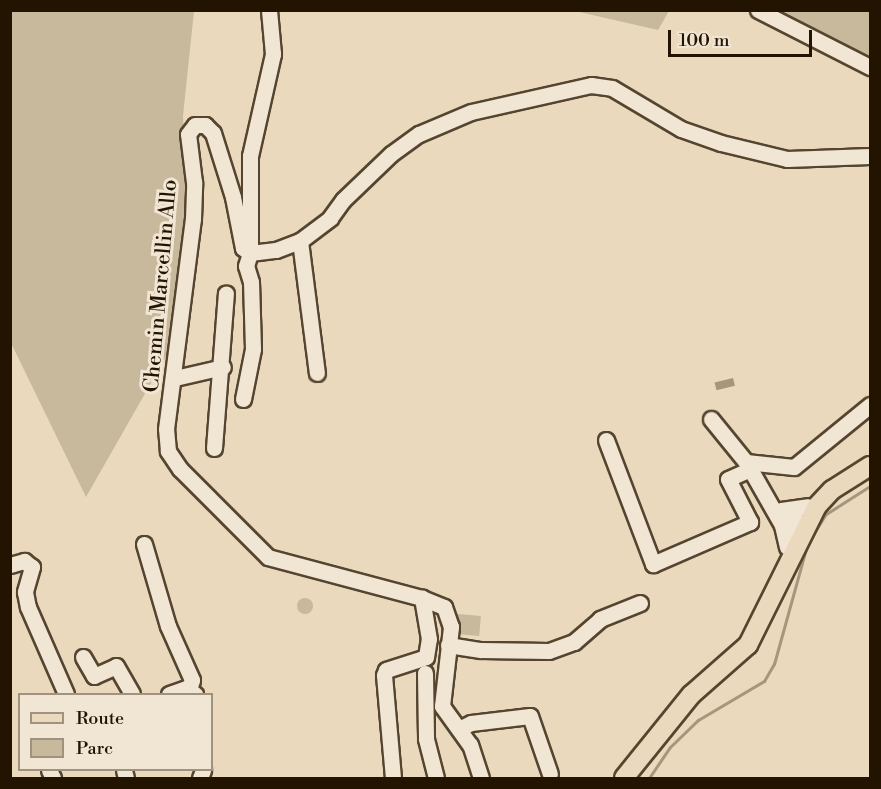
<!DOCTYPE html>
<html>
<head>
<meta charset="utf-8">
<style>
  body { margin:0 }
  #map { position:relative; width:881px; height:789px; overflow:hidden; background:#ead9bc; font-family:"Libre Bodoni",serif }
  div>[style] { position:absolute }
  .green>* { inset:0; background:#c8b89c; transform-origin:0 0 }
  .round { border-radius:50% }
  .water>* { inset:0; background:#a6967c; transform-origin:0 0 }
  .stream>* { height:3px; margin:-1.5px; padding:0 1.5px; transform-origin:1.5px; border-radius:1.5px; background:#a6967c }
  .roads { filter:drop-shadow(2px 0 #554530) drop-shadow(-2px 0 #554530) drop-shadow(0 2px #554530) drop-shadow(0 -2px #554530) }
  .minor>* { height:15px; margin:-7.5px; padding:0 7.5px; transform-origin:7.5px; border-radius:7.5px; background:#f1e6d3 }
  .major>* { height:18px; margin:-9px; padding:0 9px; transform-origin:9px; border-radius:9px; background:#ead9bc }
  span { translate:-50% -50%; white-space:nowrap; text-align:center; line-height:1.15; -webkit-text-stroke:6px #f1e6d3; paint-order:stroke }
  .street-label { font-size:21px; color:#231401 }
  .frame { position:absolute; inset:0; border:12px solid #231401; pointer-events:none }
  .legend { position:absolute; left:18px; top:693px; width:195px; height:78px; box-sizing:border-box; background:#f1e6d3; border:2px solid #9f927f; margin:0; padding:8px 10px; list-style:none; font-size:18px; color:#231401 }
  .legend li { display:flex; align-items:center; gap:12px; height:30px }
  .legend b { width:30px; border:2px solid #9f927f }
  .scale { position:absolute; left:668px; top:30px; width:144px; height:27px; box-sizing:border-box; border:3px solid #231401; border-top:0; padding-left:8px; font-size:18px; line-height:21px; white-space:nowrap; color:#231401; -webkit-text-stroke:4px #f1e6d3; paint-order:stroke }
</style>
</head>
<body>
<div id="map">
  <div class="green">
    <div style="clip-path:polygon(11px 11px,194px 11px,183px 116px,186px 191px,175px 341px,86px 497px,11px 343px)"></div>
    <div style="clip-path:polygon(575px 11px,669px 11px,658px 30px)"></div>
    <div style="clip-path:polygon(771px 11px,870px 11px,870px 59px)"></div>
    <div class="round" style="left:297px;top:598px;width:16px;height:16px"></div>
    <div style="left:458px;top:614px;width:23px;height:20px;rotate:5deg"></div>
  </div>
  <div class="water">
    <div style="left:733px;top:378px;width:8px;height:19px;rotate:76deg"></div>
  </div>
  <div class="stream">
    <div style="left:812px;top:536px;width:26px;rotate:-58deg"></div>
    <div style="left:826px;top:514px;width:52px;rotate:-32.5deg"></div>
    <div style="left:649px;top:778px;width:37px;rotate:-56deg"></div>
    <div style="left:670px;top:747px;width:39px;rotate:-44deg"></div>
    <div style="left:698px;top:720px;width:77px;rotate:-30.6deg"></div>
    <div style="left:764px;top:681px;width:20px;rotate:-60deg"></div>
    <div style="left:774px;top:664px;width:123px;rotate:-74.5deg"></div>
  </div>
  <div class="roads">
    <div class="minor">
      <div style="left:758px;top:10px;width:126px;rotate:27deg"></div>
      <div style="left:300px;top:241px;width:133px;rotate:82.7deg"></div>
      <div style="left:175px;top:378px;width:49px;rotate:-12.9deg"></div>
      <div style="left:243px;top:399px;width:51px;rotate:-78.7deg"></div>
      <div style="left:253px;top:349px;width:67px;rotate:-91.7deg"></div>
      <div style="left:251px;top:282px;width:17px;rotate:-107deg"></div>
      <div style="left:246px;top:266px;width:14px;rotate:-73deg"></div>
      <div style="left:250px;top:253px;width:97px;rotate:-90deg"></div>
      <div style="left:250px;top:156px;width:105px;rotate:-77.3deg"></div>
      <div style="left:273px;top:54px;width:44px;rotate:-95.2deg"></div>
      <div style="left:711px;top:419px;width:55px;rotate:50.9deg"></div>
      <div style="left:606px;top:440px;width:133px;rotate:69.2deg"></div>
      <div style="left:653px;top:564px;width:106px;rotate:-23.4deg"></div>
      <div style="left:750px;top:522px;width:48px;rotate:-117.1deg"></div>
      <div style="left:728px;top:479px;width:24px;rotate:-24deg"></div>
      <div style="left:214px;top:448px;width:155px;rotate:-85.6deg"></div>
      <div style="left:781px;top:510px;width:27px;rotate:-8deg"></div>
      <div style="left:786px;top:512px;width:14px;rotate:39deg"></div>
      <div style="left:797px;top:521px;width:24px;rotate:97deg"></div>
      <div style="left:144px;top:544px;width:85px;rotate:73.7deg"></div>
      <div style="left:168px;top:626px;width:59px;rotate:66deg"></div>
      <div style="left:192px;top:680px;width:10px;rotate:107deg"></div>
      <div style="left:787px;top:547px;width:23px;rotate:-103deg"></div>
      <div style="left:782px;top:525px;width:73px;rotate:-119.7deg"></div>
      <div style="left:746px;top:462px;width:48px;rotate:5.9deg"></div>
      <div style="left:794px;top:467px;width:98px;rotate:-39.2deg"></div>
      <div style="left:10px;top:565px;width:15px;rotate:-16deg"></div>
      <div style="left:24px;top:561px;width:10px;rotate:37deg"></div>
      <div style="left:32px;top:567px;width:26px;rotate:106deg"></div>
      <div style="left:25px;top:592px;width:15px;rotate:79deg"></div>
      <div style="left:28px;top:607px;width:95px;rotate:66.4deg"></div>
      <div style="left:448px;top:645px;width:33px;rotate:9deg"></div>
      <div style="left:481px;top:650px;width:68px;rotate:0.8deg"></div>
      <div style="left:549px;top:651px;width:27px;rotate:-20deg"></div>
      <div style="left:574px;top:642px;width:35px;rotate:-41deg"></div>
      <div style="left:600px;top:619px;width:43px;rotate:-21.8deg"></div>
      <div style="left:83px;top:657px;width:22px;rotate:60deg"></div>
      <div style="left:94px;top:676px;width:24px;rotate:-24deg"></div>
      <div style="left:116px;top:666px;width:32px;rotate:60deg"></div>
      <div style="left:425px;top:673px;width:66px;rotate:89.1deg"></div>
      <div style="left:426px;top:739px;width:40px;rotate:75.6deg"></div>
      <div style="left:169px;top:694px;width:18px;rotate:-19deg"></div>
      <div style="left:186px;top:688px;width:11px;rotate:34deg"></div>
      <div style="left:459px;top:729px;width:13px;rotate:-27deg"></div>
      <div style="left:471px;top:723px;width:59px;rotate:-6.8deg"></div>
      <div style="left:530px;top:716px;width:61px;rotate:71deg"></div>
      <div style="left:49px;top:770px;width:9px;rotate:63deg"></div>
      <div style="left:124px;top:770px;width:8px;rotate:76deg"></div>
      <div style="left:200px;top:778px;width:9px;rotate:-69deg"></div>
      <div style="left:393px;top:778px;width:103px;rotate:-95deg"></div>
      <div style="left:384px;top:675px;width:5px;rotate:-68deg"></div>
      <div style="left:386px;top:670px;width:42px;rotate:-18deg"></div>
      <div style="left:426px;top:657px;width:18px;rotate:-81deg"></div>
      <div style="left:429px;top:639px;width:42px;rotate:-99.7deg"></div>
      <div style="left:481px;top:778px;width:35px;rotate:-108deg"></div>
      <div style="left:470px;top:745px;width:48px;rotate:-125.7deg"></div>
      <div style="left:442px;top:706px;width:80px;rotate:-83.5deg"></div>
      <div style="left:451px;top:627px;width:21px;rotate:-109deg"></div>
      <div style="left:444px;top:607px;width:24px;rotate:-158deg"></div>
      <div style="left:422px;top:598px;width:159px;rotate:-165.1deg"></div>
      <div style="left:268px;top:557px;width:124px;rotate:-135deg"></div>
      <div style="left:180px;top:469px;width:22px;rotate:-124deg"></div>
      <div style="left:168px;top:451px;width:22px;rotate:-95deg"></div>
      <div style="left:166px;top:429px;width:212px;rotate:-82.7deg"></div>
      <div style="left:193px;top:219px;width:37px;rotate:-88deg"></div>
      <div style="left:194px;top:182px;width:48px;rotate:-97.1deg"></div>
      <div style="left:188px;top:134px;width:11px;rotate:-52deg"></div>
      <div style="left:195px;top:125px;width:10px"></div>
      <div style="left:205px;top:125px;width:11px;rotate:45deg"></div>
      <div style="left:213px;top:133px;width:67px;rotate:72.6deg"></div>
      <div style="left:233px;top:197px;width:52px;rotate:78.9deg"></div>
      <div style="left:243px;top:248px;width:9px;rotate:36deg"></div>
      <div style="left:250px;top:253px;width:26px;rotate:-7deg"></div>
      <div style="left:276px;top:250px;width:26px;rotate:-21deg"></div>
      <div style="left:300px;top:241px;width:38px;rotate:-37deg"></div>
      <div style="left:330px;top:218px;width:22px;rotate:-54deg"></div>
      <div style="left:343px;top:200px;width:66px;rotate:-43.8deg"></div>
      <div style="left:391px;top:154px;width:34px;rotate:-36deg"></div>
      <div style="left:419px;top:134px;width:56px;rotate:-22.9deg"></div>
      <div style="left:471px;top:112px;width:123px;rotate:-12.7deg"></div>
      <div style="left:591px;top:85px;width:21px;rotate:8deg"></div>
      <div style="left:612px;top:88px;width:80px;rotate:30.7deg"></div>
      <div style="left:681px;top:129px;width:42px;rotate:19.3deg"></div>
      <div style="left:721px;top:143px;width:68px;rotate:13.6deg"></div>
      <div style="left:787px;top:159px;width:83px;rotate:-2.1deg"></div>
    </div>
    <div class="major">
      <div style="left:624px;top:778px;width:107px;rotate:-51.1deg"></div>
      <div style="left:691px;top:695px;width:76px;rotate:-41.3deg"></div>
      <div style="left:748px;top:645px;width:155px;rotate:-63.6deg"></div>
      <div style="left:817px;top:506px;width:22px;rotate:-47deg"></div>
      <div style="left:832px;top:490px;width:45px;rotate:-32.3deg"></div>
    </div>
  </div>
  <div class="street-label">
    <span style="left:161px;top:286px;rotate:-85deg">Chemin Marcellin Allo</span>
  </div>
  <div class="frame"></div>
  <ul class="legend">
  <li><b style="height:8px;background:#ead9bc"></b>Route</li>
  <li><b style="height:16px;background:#c8b89c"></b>Parc</li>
  </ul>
  <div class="scale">100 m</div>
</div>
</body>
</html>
